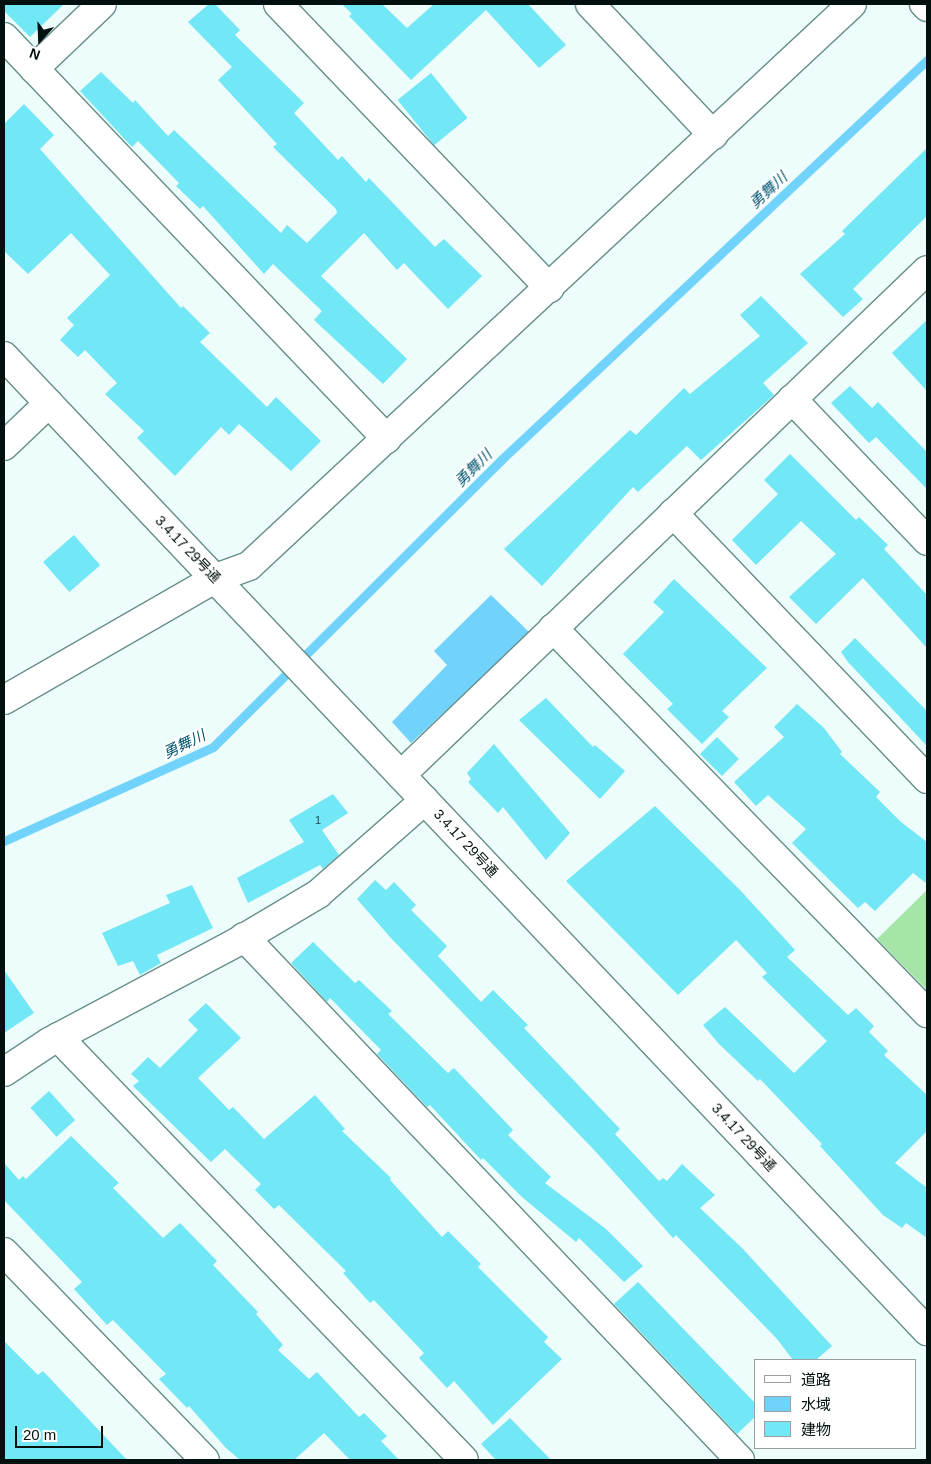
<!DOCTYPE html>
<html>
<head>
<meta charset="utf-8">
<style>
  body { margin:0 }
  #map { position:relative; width:931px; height:1464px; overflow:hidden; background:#ecfdfb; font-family:Arial,"Noto Sans JP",sans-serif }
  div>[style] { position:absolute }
  .green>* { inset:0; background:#a5e5a7 }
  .water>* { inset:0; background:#71d3fb }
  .stream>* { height:9px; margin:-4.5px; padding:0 4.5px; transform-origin:4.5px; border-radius:4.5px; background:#71d3fb }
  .building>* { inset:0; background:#72e7f6; transform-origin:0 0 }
  .roads { filter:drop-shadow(1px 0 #678f8a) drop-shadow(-1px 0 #678f8a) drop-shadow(0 1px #678f8a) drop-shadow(0 -1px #678f8a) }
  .street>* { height:28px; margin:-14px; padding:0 14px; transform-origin:14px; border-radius:14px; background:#fff }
  .secondary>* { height:28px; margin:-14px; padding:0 14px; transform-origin:14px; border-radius:14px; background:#fff }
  span { translate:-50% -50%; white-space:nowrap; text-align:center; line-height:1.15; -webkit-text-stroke:4px #fff; paint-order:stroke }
  .number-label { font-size:11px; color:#1e4649 }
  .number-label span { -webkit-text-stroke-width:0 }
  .street-label { font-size:14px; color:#02100f }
  .water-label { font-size:15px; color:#005670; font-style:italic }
  .frame { position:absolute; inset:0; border:5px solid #02100f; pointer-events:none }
  .legend { position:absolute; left:754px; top:1359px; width:162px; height:90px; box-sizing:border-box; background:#fff; border:1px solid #9a9f9f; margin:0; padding:6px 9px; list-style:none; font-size:15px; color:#02100f }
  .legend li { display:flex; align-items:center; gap:10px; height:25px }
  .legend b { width:25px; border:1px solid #9a9f9f }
  .north { position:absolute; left:15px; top:15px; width:50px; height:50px; -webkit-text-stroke:4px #fff; paint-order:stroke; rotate:200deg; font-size:14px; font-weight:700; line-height:20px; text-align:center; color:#02100f }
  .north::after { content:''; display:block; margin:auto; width:18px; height:22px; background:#02100f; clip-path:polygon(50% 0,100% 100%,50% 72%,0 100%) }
  .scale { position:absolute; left:15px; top:1426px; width:88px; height:22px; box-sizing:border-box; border:2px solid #02100f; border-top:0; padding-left:6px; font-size:15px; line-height:18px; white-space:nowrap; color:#02100f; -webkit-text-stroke:4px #fff; paint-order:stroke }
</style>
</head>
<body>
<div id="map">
  <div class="green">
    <div style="clip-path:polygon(927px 890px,927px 990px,877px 939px)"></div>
  </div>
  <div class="water">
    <div style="clip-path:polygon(491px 595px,530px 633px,411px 743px,392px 722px,447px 665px,434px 651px)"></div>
  </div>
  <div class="stream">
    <div style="left:4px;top:841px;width:229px;rotate:-24.2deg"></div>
    <div style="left:213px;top:747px;width:407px;rotate:-44.9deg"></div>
    <div style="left:501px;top:460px;width:584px;rotate:-43.2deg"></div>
  </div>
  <div class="building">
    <div style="clip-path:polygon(4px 4px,64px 4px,30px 37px,4px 11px)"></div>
    <div style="clip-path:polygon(209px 4px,215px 4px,240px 30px,235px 35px,304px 103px,294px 113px,338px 160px,342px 156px,366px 182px,369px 178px,435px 247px,444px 239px,482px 276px,448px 309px,404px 263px,397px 270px,364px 233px,321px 276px,407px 359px,383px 384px,314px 320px,322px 311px,273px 264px,264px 274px,203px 206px,200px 209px,176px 186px,179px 183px,138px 141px,132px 147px,80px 91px,101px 72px,133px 103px,135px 100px,168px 136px,174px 130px,281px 233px,287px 225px,307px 243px,337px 213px,336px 209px,273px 147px,277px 144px,218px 80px,232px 67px,188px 22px)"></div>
    <div style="clip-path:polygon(342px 4px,382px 4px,407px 28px,434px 4px,528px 4px,566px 45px,539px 68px,486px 10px,411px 80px,349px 16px,352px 14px)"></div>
    <div style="left:431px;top:73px;width:58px;height:43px;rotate:51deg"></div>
    <div style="clip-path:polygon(24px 104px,54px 135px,40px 149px,181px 308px,183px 306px,210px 333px,200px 342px,267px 407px,276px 397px,321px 441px,291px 471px,239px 424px,229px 435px,221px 427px,175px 476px,137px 438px,144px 431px,105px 394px,117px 383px,85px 350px,78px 357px,60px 340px,74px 325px,67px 318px,110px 275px,71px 233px,28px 274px,4px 251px,4px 124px)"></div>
    <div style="clip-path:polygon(927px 148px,927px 216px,853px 289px,863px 299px,843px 317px,800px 274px,845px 234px,842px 231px)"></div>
    <div style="clip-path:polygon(761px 296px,808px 343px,763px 383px,774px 395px,701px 460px,687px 446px,638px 492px,633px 487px,542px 586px,504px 549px,630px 430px,636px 435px,684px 388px,690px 394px,760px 336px,740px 315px)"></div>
    <div style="clip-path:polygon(927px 320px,927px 391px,892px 353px)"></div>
    <div style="clip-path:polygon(850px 386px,872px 408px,878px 402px,927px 452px,927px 489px,876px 437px,869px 443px,831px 403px)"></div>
    <div style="clip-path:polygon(790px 454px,856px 520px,859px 517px,888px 545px,884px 549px,927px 595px,927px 648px,863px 578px,816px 624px,789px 597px,836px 554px,801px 521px,756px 565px,732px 540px,778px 494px,764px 480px)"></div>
    <div style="left:74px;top:535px;width:40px;height:41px;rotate:49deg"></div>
    <div style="clip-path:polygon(674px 579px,767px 668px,722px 711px,729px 717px,702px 744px,667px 709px,673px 704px,623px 654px,664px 612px,653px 602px)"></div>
    <div style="clip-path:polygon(855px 638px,927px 711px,927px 746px,848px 662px,841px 652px)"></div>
    <div style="clip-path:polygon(546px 698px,593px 747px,595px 745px,625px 771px,600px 799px,519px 720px)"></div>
    <div style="clip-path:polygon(797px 704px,824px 728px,842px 752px,840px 754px,880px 792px,876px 797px,901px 822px,927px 842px,927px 884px,913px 873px,875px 911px,865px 902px,858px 908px,792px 843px,806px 829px,768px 795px,756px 806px,734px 782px,784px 737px,774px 727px)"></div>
    <div style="left:717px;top:737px;width:31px;height:24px;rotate:45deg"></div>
    <div style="clip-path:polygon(494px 744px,570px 833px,546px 860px,503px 807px,498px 813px,468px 782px,471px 779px,467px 773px)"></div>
    <div style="clip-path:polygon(333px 794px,348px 813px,322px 830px,339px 855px,323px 869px,320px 865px,248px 903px,237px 878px,304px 842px,289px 820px)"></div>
    <div style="clip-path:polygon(655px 806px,740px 890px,795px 950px,787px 957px,848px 1015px,856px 1008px,874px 1026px,869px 1032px,888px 1051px,884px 1055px,927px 1095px,927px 1131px,895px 1163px,927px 1188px,927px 1238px,906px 1223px,902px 1228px,883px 1215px,820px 1146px,822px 1144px,760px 1079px,758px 1081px,719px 1044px,703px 1025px,725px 1007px,794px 1073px,827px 1041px,762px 977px,767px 973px,736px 940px,678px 995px,566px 881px)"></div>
    <div style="clip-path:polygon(375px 880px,386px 890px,394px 882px,416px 905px,411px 910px,447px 946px,438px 956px,481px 1002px,493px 990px,528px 1025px,524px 1028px,620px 1129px,615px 1134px,659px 1181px,663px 1178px,667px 1181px,682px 1164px,715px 1195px,700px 1208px,743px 1249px,832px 1346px,816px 1360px,793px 1360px,777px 1339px,676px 1235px,673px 1238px,596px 1152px,390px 937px,357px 899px)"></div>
    <div style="clip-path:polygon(192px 885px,213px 928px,157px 955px,161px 963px,140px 975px,133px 961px,118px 966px,102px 933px,170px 903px,166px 895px)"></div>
    <div style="clip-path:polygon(313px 942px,355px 983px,359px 980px,392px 1011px,388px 1014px,448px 1073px,454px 1068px,513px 1130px,508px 1135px,551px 1177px,545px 1183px,606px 1229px,643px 1266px,624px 1282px,579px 1238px,576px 1242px,522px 1197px,483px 1158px,481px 1160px,430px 1105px,427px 1107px,377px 1054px,381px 1050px,330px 998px,327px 1002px,291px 963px)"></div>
    <div style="clip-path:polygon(4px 970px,34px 1013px,4px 1033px)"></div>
    <div style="clip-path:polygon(206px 1003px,241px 1038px,198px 1078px,229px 1110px,233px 1107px,264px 1139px,315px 1095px,345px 1129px,342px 1131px,391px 1178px,390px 1180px,442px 1237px,448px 1231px,481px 1264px,478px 1267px,548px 1337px,544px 1342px,562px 1359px,493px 1425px,454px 1381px,447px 1388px,419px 1358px,424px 1353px,374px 1300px,370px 1303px,343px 1273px,346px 1271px,279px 1205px,274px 1209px,255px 1190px,261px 1184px,225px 1149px,211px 1162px,133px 1086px,139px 1081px,131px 1074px,148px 1057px,160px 1068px,198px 1030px,188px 1020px)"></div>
    <div style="left:49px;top:1091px;width:39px;height:25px;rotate:48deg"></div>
    <div style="clip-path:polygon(71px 1136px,119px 1183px,113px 1188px,163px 1238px,180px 1223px,217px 1261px,213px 1265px,258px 1312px,256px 1314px,283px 1345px,278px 1350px,309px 1379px,317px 1372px,359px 1417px,364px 1413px,387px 1436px,381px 1441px,399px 1460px,350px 1460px,324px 1433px,294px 1460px,240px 1460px,226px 1448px,189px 1406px,187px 1408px,159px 1379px,166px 1374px,113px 1320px,107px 1325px,74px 1289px,82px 1282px,4px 1200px,4px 1163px,19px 1180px,23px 1176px,26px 1179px)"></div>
    <div style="clip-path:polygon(638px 1282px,755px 1403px,755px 1417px,737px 1434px,614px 1304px)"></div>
    <div style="clip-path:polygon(4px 1341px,38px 1375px,43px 1371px,127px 1460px,4px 1460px)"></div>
    <div style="clip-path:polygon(510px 1418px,551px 1460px,496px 1460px,481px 1444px)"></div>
  </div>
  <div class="roads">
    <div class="street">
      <div style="left:278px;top:4px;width:393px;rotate:46.3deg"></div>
      <div style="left:590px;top:4px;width:180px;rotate:46.8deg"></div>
      <div style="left:924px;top:4px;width:4px;rotate:45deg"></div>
      <div style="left:4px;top:37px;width:555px;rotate:46.39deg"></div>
      <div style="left:34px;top:69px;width:94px;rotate:-43.7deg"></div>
      <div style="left:792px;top:399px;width:196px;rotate:46.4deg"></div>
      <div style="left:4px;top:446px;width:62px;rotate:-43.7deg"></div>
      <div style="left:673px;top:513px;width:368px;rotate:46.3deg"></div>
      <div style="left:553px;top:628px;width:537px;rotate:45.83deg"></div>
      <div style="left:401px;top:775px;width:729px;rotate:-43.83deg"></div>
      <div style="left:244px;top:937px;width:721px;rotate:46.52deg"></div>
      <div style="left:58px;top:1037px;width:586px;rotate:46.17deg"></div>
      <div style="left:4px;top:1072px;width:54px;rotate:-33.7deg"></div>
      <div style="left:49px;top:1042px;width:215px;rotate:-28deg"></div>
      <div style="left:239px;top:941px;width:92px;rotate:-30.7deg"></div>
      <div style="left:318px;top:894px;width:142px;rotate:-41.3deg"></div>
      <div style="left:4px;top:1252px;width:289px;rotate:46deg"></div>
    </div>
    <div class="secondary">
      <div style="left:4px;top:356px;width:1343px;rotate:46.57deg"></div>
      <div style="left:4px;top:700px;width:245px;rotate:-29.9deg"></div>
      <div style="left:216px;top:578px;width:35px;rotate:-20deg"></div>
      <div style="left:249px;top:566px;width:824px;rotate:-42.98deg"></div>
    </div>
  </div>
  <div class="number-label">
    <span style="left:318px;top:820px">1</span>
  </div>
  <div class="street-label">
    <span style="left:188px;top:549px;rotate:46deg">3.4.17 29号通</span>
    <span style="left:466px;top:843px;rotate:47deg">3.4.17 29号通</span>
    <span style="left:744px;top:1137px;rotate:47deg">3.4.17 29号通</span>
  </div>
  <div class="water-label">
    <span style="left:768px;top:190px;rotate:-43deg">勇舞川</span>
    <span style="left:473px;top:468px;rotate:-45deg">勇舞川</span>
    <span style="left:184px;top:744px;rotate:-26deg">勇舞川</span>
  </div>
  <div class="frame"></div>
  <ul class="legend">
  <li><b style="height:6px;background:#fff"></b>道路</li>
  <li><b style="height:14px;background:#71d3fb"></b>水域</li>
  <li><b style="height:14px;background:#72e7f6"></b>建物</li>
  </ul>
  <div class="north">N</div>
  <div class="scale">20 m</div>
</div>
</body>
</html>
